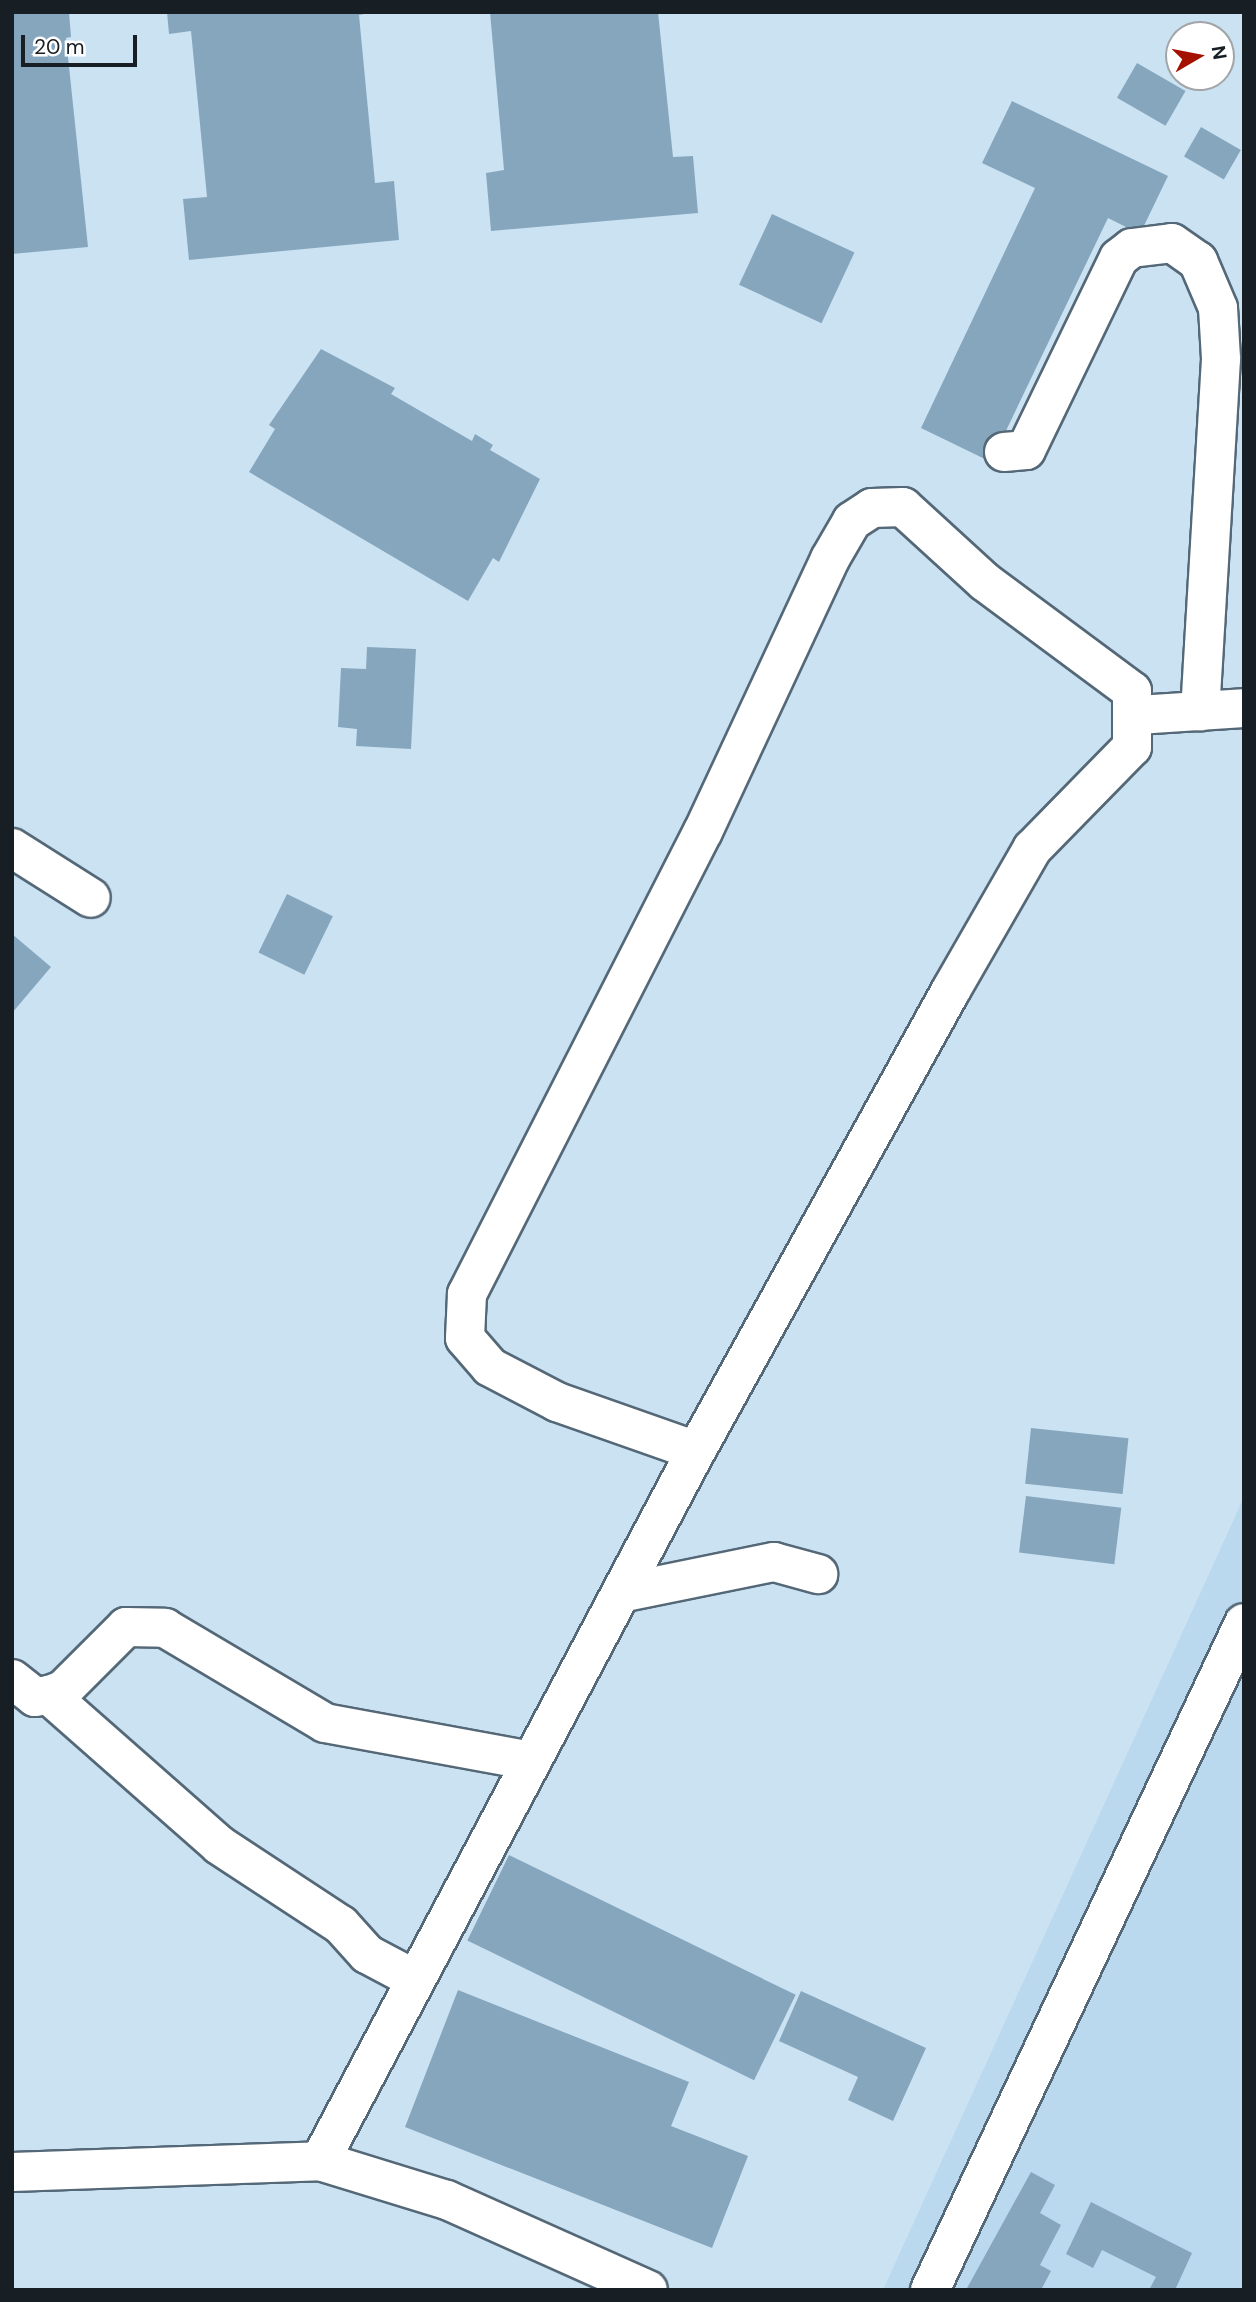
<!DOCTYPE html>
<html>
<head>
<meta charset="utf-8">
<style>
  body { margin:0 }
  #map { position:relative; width:1256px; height:2302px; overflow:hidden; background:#cbe2f3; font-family:"DM Sans",sans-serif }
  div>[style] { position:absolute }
  .built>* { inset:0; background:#bad8ee }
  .building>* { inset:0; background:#86a6be; transform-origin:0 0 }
  .roads { filter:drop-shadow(2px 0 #546877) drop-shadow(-2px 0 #546877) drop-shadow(0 2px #546877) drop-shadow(0 -2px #546877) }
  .minor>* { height:38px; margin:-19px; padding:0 19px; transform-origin:19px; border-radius:19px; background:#fff }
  span { translate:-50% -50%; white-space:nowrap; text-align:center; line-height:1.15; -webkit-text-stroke:5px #fff; paint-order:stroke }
  .frame { position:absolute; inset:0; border:14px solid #171f25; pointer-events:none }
  .north { position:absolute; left:1165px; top:21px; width:70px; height:70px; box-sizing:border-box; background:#fff; border:2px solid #a2a5a8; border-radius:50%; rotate:80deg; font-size:19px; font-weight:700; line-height:28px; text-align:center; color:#171f25 }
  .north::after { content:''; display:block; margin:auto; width:24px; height:32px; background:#a41100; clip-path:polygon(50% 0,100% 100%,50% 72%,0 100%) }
  .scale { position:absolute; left:21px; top:35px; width:116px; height:32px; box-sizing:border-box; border:4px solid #171f25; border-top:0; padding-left:9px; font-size:21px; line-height:24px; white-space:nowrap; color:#171f25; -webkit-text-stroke:5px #fff; paint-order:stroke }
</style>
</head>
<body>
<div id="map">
  <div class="built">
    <div style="clip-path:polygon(1244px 1497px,1244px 2290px,883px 2290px)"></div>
  </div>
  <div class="building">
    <div style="clip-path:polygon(12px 12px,69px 12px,71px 37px,66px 38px,88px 247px,12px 254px)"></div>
    <div style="clip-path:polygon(167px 12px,374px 12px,359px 15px,375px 183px,394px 181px,399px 240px,189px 260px,183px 199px,207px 197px,191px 31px,169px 34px)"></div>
    <div style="clip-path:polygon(490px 12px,658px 12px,673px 157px,693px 156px,698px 213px,491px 231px,486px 173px,504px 170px)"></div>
    <div style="left:1137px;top:63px;width:56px;height:40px;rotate:30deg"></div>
    <div style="clip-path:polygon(1012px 101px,1168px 176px,1140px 234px,1108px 218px,991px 462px,921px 428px,1035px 188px,982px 163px)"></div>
    <div style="left:1201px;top:127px;width:46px;height:34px;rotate:30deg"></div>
    <div style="left:772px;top:214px;width:91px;height:78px;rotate:25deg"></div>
    <div style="clip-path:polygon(321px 349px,395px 388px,391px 394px,472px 441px,475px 434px,493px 445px,490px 450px,540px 479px,499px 562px,493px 558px,468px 601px,249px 472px,275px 429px,269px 425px)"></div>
    <div style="clip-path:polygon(367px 647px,416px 649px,411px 749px,356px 746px,357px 729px,338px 727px,341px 668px,366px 669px)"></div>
    <div style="left:287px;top:894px;width:51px;height:65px;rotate:26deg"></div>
    <div style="clip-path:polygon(12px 934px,51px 967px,12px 1013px)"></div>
    <div style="left:1031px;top:1428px;width:98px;height:56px;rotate:6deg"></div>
    <div style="left:1026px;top:1496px;width:96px;height:57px;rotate:7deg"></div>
    <div style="left:509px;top:1855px;width:319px;height:95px;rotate:26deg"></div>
    <div style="clip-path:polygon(458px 1990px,689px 2082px,671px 2126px,748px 2156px,712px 2248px,405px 2127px)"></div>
    <div style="clip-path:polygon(801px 1991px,926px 2048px,893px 2121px,848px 2100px,858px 2077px,779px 2041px)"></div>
    <div style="clip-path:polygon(1031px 2172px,1055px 2185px,1040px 2213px,1061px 2225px,1040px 2265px,1051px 2271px,1041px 2290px,966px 2290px)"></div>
    <div style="clip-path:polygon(1091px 2202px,1192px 2253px,1175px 2290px,1149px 2290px,1156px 2277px,1102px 2250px,1093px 2268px,1066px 2254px)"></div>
  </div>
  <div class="roads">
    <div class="minor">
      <div style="left:1004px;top:452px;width:22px;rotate:-5deg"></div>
      <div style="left:1026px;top:450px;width:213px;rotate:-64.2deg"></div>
      <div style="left:1119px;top:258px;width:16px;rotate:-38deg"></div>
      <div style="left:1132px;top:248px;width:40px;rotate:-7.1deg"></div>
      <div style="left:1172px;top:243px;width:32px;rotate:35deg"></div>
      <div style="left:1198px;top:261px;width:51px;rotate:66.9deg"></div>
      <div style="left:1218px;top:308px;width:51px;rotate:86.6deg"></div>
      <div style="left:1221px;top:359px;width:353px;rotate:93.4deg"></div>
      <div style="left:1137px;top:715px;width:107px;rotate:-3.7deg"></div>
      <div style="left:12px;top:848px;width:93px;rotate:32.3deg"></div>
      <div style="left:621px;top:1593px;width:156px;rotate:-11.5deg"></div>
      <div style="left:774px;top:1562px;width:46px;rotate:15.3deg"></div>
      <div style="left:12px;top:1679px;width:29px;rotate:38deg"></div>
      <div style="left:35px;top:1697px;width:14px;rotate:-8deg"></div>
      <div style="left:49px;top:1695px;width:15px;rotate:-20deg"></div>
      <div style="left:63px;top:1690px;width:89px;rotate:-45deg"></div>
      <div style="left:126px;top:1627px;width:39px;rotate:1deg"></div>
      <div style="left:165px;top:1628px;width:186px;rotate:30.7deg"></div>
      <div style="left:325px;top:1723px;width:210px;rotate:10.4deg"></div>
      <div style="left:49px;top:1695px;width:227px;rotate:41.4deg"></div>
      <div style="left:219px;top:1845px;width:146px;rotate:33.3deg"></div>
      <div style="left:341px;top:1925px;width:39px;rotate:48deg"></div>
      <div style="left:367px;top:1954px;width:55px;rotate:28deg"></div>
      <div style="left:320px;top:2161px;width:803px;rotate:-62.1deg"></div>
      <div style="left:696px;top:1451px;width:527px;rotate:-61.05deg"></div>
      <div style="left:951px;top:990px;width:163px;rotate:-60.1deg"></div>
      <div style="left:1032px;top:849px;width:143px;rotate:-45.6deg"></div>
      <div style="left:1132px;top:747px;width:56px;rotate:-90deg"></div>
      <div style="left:1132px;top:691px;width:183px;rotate:-143.4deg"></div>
      <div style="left:985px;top:582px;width:111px;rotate:-137.6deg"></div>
      <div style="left:903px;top:507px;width:31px;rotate:178deg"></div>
      <div style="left:872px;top:508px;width:24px;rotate:147deg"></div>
      <div style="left:852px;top:521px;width:44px;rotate:120.1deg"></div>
      <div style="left:830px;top:559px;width:300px;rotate:115deg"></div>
      <div style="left:703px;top:831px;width:520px;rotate:117.01deg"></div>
      <div style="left:467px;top:1294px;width:44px;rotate:92.6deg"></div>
      <div style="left:465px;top:1338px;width:38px;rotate:49deg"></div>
      <div style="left:490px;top:1367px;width:76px;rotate:27.6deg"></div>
      <div style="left:557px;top:1402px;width:147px;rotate:19.4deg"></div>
      <div style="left:12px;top:2172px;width:308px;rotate:-2deg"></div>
      <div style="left:320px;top:2161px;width:133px;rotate:17.1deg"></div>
      <div style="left:447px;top:2200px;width:220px;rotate:24.1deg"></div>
      <div style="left:930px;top:2290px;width:737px;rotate:-64.79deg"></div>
    </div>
  </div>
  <div class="frame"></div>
  <div class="north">N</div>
  <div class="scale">20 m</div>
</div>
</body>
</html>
